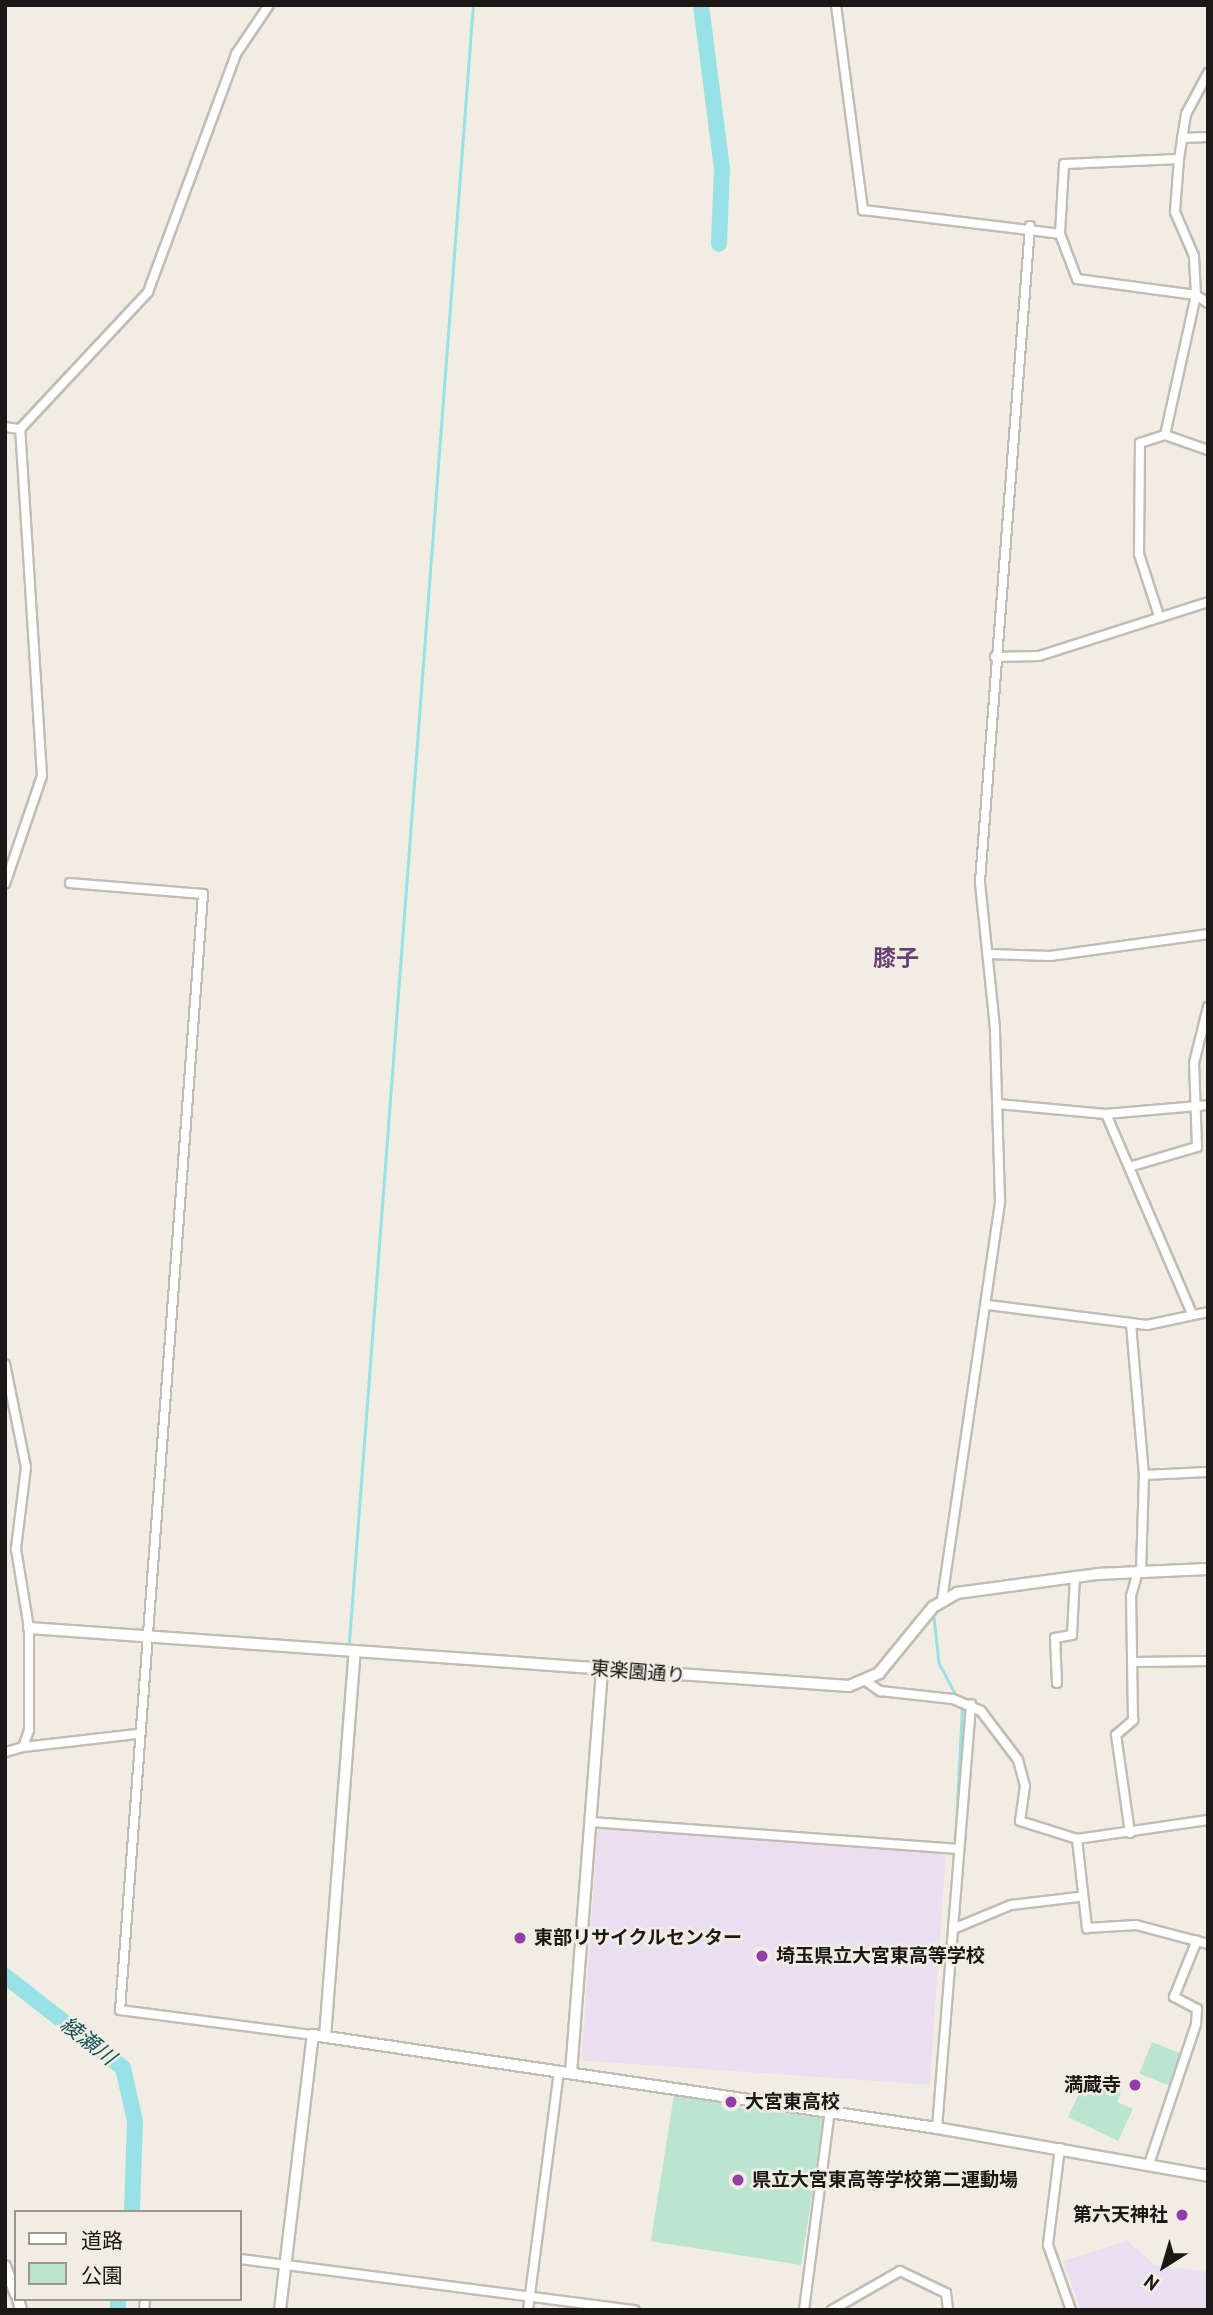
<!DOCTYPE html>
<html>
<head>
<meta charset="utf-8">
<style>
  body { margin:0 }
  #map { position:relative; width:1213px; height:2315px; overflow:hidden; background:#f1ede3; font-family:"PT Sans","Noto Sans JP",sans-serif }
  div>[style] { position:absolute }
  .education>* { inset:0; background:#ebdef1; transform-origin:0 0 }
  .green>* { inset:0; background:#bce5d0; transform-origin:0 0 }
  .stream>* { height:2.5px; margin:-1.25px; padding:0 1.25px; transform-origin:1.25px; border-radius:1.25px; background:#97e1e7 }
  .river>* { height:16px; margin:-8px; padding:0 8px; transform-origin:8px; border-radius:8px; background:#97e1e7 }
  .roads { filter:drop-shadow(2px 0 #c1bdb3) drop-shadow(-2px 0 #c1bdb3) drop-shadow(0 2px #c1bdb3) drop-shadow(0 -2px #c1bdb3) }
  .minor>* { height:8px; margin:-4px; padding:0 4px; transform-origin:4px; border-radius:4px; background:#fff }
  .tertiary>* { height:10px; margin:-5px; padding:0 5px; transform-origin:5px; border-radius:5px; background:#fff }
  .dots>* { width:19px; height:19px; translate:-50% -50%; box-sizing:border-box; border:4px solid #f1ede3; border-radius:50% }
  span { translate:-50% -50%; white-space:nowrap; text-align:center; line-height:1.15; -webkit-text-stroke:5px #f1ede3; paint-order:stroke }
  .street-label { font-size:19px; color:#1b1916 }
  .poi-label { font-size:19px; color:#1b1916; font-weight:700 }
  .left { translate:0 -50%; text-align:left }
  .right { translate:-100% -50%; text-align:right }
  .water-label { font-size:21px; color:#135458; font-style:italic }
  .quarter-label { font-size:23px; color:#6a3f76; font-weight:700 }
  .frame { position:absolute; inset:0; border:7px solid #1b1916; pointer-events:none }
  .legend { position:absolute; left:14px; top:2210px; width:228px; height:91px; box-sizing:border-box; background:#f1ede3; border:2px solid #9b9891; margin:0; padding:9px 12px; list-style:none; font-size:21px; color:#1b1916 }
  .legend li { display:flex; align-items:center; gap:14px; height:35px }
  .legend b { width:35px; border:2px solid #9b9891 }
  .north { position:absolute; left:1129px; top:2231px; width:70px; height:70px; -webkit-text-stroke:5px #f1ede3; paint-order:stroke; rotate:217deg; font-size:19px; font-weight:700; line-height:28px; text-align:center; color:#1b1916 }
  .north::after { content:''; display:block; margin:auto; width:24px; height:32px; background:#1b1916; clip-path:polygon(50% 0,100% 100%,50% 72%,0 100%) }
</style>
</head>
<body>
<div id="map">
  <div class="education">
    <div style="left:598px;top:1825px;width:349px;height:236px;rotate:4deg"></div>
    <div style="clip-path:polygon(1127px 2241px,1155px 2265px,1208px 2272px,1208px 2310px,1081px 2310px,1063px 2261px)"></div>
  </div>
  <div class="green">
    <div style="left:1152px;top:2042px;width:35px;height:34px;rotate:22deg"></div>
    <div style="clip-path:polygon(1087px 2076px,1121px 2093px,1117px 2102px,1133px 2109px,1118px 2141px,1068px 2117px)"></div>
    <div style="left:674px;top:2095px;width:152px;height:148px;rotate:9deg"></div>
  </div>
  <div class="stream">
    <div style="left:934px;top:1617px;width:46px;rotate:83.8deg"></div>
    <div style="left:939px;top:1663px;width:36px;rotate:62deg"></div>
    <div style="left:955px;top:1845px;width:139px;rotate:-87.1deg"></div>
    <div style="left:332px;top:1866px;width:1866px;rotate:-85.67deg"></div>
  </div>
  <div class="river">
    <div style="left:701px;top:5px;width:164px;rotate:82.7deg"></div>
    <div style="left:722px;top:168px;width:76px;rotate:92.3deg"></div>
    <div style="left:5px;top:1976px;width:150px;rotate:37.9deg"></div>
    <div style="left:123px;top:2068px;width:54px;rotate:77.2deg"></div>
    <div style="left:135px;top:2121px;width:91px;rotate:91.9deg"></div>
    <div style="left:118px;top:2299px;width:11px;rotate:90deg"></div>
  </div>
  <div class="roads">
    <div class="minor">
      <div style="left:836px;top:5px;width:207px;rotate:82.5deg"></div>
      <div style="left:863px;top:210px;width:198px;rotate:6.9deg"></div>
      <div style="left:1182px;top:138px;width:26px;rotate:-2deg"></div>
      <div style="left:1179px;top:159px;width:115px;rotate:177.5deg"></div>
      <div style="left:1064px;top:164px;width:70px;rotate:93.3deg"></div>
      <div style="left:1060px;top:234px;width:48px;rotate:69.3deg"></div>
      <div style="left:1077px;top:279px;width:120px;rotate:7.7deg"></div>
      <div style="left:1196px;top:295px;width:14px;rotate:34deg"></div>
      <div style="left:5px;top:427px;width:15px;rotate:8deg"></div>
      <div style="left:1165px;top:435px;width:143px;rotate:-77.5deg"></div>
      <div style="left:1196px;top:295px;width:39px;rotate:-93deg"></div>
      <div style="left:1194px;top:256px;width:48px;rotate:-113.4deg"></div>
      <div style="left:1175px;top:212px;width:53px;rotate:-85.7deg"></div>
      <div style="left:1179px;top:159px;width:46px;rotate:-81.2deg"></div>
      <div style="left:1186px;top:114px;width:47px;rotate:-61.8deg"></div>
      <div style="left:1159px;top:616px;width:65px;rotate:-107.9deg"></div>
      <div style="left:1139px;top:554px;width:111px;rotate:-89.5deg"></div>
      <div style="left:1140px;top:443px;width:26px;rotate:-18deg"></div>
      <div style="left:1165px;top:435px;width:46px;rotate:19.2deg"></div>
      <div style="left:995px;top:657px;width:44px;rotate:-1.3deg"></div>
      <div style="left:1039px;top:656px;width:177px;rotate:-17.7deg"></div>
      <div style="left:70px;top:883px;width:133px;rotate:4.7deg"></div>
      <div style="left:203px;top:894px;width:1119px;rotate:94.25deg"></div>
      <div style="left:120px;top:2010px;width:195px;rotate:7.4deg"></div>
      <div style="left:5px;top:884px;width:114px;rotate:-71.1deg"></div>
      <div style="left:42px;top:776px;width:348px;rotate:-93.6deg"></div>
      <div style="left:20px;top:429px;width:187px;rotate:-46.9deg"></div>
      <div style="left:148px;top:292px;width:254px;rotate:-69.7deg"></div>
      <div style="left:236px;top:54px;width:59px;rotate:-56deg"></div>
      <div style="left:988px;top:954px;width:62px;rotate:1.8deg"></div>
      <div style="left:1050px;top:956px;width:160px;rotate:-7.9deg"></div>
      <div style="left:998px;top:1104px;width:108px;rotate:5.3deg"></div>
      <div style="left:1106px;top:1114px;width:102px;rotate:-5deg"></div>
      <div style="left:1106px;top:1114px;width:215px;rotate:66.7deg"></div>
      <div style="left:1129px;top:1167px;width:71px;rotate:-16.4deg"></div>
      <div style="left:1197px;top:1147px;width:84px;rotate:-92deg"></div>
      <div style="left:1194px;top:1063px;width:58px;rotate:-76deg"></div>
      <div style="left:988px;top:1305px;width:160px;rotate:7.2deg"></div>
      <div style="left:1147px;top:1325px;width:62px;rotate:-12deg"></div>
      <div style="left:1131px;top:1324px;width:152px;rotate:85.1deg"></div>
      <div style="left:1144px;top:1475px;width:96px;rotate:91.8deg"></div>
      <div style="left:5px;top:1364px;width:105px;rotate:78.5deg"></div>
      <div style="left:26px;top:1467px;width:83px;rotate:97deg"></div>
      <div style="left:16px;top:1549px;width:80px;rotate:80.7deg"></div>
      <div style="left:29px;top:1628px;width:102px;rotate:90deg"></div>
      <div style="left:29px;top:1730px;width:18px;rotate:109deg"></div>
      <div style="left:23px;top:1747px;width:19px;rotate:164deg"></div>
      <div style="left:1144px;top:1475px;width:64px;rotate:-2.7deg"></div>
      <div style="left:942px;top:1600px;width:403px;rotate:-81.7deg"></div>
      <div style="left:1000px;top:1201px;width:173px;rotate:-91.7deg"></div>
      <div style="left:995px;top:1028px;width:147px;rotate:-95.9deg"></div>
      <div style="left:980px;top:882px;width:658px;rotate:-85.64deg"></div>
      <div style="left:1136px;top:1662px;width:72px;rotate:-0.8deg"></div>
      <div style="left:867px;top:1682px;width:16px;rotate:35deg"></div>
      <div style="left:880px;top:1691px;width:73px;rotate:6.3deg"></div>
      <div style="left:953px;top:1699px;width:30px;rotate:23deg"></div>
      <div style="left:981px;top:1711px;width:61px;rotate:52.9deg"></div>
      <div style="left:1018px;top:1760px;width:27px;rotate:75deg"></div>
      <div style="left:1025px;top:1786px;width:35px;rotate:98deg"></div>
      <div style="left:1020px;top:1821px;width:60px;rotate:17.5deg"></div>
      <div style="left:1077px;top:1839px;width:132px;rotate:-8.3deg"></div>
      <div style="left:1057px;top:1683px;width:45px;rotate:-92.5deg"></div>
      <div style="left:1055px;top:1638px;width:17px;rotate:-10deg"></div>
      <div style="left:1072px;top:1635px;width:59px;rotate:-87.1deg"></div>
      <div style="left:23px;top:1747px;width:115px;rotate:-6.5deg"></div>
      <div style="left:591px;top:1822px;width:369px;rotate:4.2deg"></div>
      <div style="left:1130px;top:1833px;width:99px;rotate:-98.1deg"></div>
      <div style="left:1116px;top:1735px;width:23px;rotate:-41deg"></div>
      <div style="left:1133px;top:1720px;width:124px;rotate:-90.9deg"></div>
      <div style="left:1131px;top:1596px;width:26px;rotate:-74deg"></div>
      <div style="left:1077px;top:1839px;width:90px;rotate:83.6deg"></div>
      <div style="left:1087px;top:1928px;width:49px;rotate:-3.5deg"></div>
      <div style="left:1136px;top:1925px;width:74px;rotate:14.8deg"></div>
      <div style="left:953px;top:1929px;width:63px;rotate:-22.5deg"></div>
      <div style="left:1011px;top:1905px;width:68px;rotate:-6.7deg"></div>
      <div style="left:937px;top:2128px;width:425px;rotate:-85.4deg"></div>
      <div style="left:1060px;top:2148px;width:98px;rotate:97.1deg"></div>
      <div style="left:1048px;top:2245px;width:69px;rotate:70.5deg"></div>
      <div style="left:1149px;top:2164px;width:148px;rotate:-71.4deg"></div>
      <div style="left:1196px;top:2024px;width:15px;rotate:-86deg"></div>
      <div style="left:1197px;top:2009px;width:26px;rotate:-152deg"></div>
      <div style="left:1174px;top:1997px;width:61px;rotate:-68deg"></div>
      <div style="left:240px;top:2259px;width:398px;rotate:7.4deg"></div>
      <div style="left:144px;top:2310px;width:11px;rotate:-85deg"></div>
      <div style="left:528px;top:2310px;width:241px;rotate:-82.6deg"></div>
      <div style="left:804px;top:2310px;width:201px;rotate:-82.6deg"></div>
      <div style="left:832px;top:2310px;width:78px;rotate:-29.8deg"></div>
      <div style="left:900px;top:2271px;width:51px;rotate:25.6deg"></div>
      <div style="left:946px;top:2293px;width:17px;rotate:83deg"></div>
    </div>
    <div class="tertiary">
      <div style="left:29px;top:1628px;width:822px;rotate:4.05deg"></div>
      <div style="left:849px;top:1686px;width:33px;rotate:-23deg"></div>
      <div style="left:879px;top:1673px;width:85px;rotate:-50.7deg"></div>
      <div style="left:933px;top:1607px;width:28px;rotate:-30deg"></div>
      <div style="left:957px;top:1593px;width:141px;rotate:-7.7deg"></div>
      <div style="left:1097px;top:1574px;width:111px;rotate:-2.6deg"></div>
      <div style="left:325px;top:2037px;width:387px;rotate:-85.6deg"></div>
      <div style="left:571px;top:2073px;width:405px;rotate:-85.6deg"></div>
      <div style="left:5px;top:2266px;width:30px;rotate:69deg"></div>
      <div style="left:18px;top:2299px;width:11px;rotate:75deg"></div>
      <div style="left:280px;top:2310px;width:277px;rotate:-83.2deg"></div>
      <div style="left:313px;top:2035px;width:631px;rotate:8.48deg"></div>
      <div style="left:937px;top:2128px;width:275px;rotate:10deg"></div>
    </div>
  </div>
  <div class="dots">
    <div style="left:520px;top:1938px;background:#933dab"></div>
    <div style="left:762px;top:1956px;background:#933dab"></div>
    <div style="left:1135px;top:2085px;background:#933dab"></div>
    <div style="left:731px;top:2102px;background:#933dab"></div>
    <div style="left:738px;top:2180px;background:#933dab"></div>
    <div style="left:1182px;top:2215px;background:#933dab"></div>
  </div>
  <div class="street-label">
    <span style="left:638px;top:1672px;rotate:5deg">東楽園通り</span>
  </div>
  <div class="poi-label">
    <span class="left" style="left:534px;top:1938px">東部リサイクルセンター</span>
    <span class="left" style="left:776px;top:1956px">埼玉県立大宮東高等学校</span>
    <span class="right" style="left:1121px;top:2085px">満蔵寺</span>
    <span class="left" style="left:745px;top:2102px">大宮東高校</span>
    <span class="left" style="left:752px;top:2180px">県立大宮東高等学校第二運動場</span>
    <span class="right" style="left:1168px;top:2215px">第六天神社</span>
  </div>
  <div class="water-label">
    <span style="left:88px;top:2041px;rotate:38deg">綾瀬川</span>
  </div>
  <div class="quarter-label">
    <span style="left:896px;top:958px">膝子</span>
  </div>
  <div class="frame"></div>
  <ul class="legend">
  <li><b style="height:9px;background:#fff"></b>道路</li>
  <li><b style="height:19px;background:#bce5d0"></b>公園</li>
  </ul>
  <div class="north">N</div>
</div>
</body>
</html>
